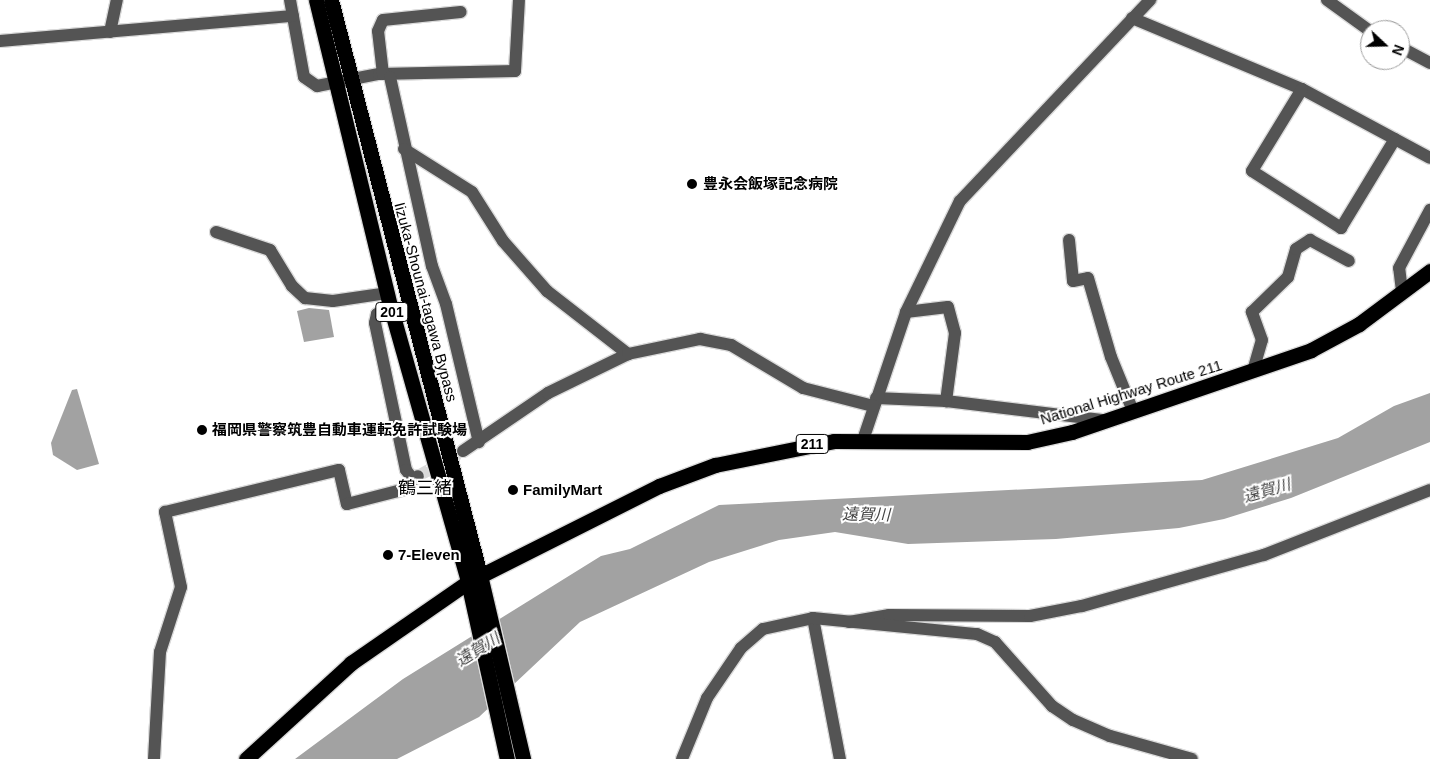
<!DOCTYPE html>
<html>
<head>
<meta charset="utf-8">
<style>
  body { margin:0 }
  #map { position:relative; width:1430px; height:759px; overflow:hidden; background:#fff; font-family:Helvetica,"Noto Sans JP",sans-serif }
  div>[style] { position:absolute }
  .water>* { inset:0; background:#a2a2a2 }
  .minor-tunnel>* { height:12px; margin-top:-6px; transform-origin:0; background:repeating-linear-gradient(90deg,#d9d9d9 0 12px,transparent 0 18px) }
  .roads { filter:drop-shadow(1px 0 #dbdbdb) drop-shadow(-1px 0 #dbdbdb) drop-shadow(0 1px #dbdbdb) drop-shadow(0 -1px #dbdbdb) }
  .minor>* { height:12px; margin:-6px; padding:0 6px; transform-origin:6px; border-radius:6px; background:#545454 }
  .highway>* { height:15px; margin:-7.5px; padding:0 7.5px; transform-origin:7.5px; border-radius:7.5px; background:#000 }
  .dots>* { width:14px; height:14px; translate:-50% -50%; box-sizing:border-box; border:2px solid #fff; border-radius:50% }
  span { translate:-50% -50%; white-space:nowrap; text-align:center; line-height:1.15; -webkit-text-stroke:4px #fff; paint-order:stroke }
  .shield-label span { padding:1px 4px; background:#fff; border:1px solid; border-radius:4px; -webkit-text-stroke-width:0 }
  .shield-label { font-size:14px; color:#000; font-weight:700 }
  .poi-label { font-size:15px; color:#000; font-weight:700 }
  .left { translate:0 -50%; text-align:left }
  .street-label { font-size:15px; color:#000 }
  .water-label { font-size:16px; color:#434343; font-style:italic }
  .quarter-label { font-size:18px; color:#000 }
  .north { position:absolute; left:1360px; top:20px; width:50px; height:50px; box-sizing:border-box; background:#fff; border:1px solid #999; border-radius:50%; rotate:111deg; font-size:14px; font-weight:700; line-height:20px; text-align:center; color:#000 }
  .north::after { content:''; display:block; margin:auto; width:18px; height:22px; background:#000; clip-path:polygon(50% 0,100% 100%,50% 72%,0 100%) }
</style>
</head>
<body>
<div id="map">
  <div class="water">
    <div style="clip-path:polygon(309px 308px,329px 310px,334px 337px,304px 342px,297px 311px)"></div>
    <div style="clip-path:polygon(77px 389px,99px 464px,77px 470px,53px 455px,51px 443px,72px 390px)"></div>
    <div style="clip-path:polygon(1430px 393px,1430px 442px,1291px 498px,1224px 519px,1179px 528px,1056px 539px,908px 544px,835px 532px,779px 540px,709px 562px,580px 622px,479px 717px,397px 759px,295px 759px,403px 679px,601px 556px,630px 549px,719px 505px,1202px 480px,1338px 438px,1394px 406px)"></div>
  </div>
  <div class="minor-tunnel">
    <div style="left:418px;top:476px;width:46px;rotate:-28.8deg"></div>
  </div>
  <div class="roads">
    <div class="minor">
      <div style="left:290px;top:0;width:78px;rotate:79.7deg"></div>
      <div style="left:304px;top:77px;width:16px;rotate:35deg"></div>
      <div style="left:317px;top:86px;width:63px;rotate:-11deg"></div>
      <div style="left:379px;top:74px;width:136px;rotate:-1.3deg"></div>
      <div style="left:515px;top:71px;width:71px;rotate:-86.8deg"></div>
      <div style="left:1327px;top:0;width:53px;rotate:35.8deg"></div>
      <div style="left:1132px;top:18px;width:184px;rotate:22.7deg"></div>
      <div style="left:1302px;top:89px;width:145px;rotate:28.3deg"></div>
      <div style="left:110px;top:32px;width:33px;rotate:-78deg"></div>
      <div style="left:0;top:41px;width:294px;rotate:-4.9deg"></div>
      <div style="left:1400px;top:47px;width:34px;rotate:28deg"></div>
      <div style="left:383px;top:74px;width:43px;rotate:-96.6deg"></div>
      <div style="left:378px;top:31px;width:12px;rotate:-66deg"></div>
      <div style="left:383px;top:20px;width:78px;rotate:-5.9deg"></div>
      <div style="left:390px;top:77px;width:194px;rotate:77.5deg"></div>
      <div style="left:432px;top:266px;width:40px;rotate:69.8deg"></div>
      <div style="left:446px;top:304px;width:142px;rotate:76.6deg"></div>
      <div style="left:1302px;top:89px;width:96px;rotate:121.4deg"></div>
      <div style="left:1252px;top:171px;width:106px;rotate:32.6deg"></div>
      <div style="left:1341px;top:228px;width:104px;rotate:-58.8deg"></div>
      <div style="left:404px;top:149px;width:80px;rotate:32.3deg"></div>
      <div style="left:472px;top:192px;width:58px;rotate:57.7deg"></div>
      <div style="left:503px;top:241px;width:67px;rotate:48.7deg"></div>
      <div style="left:547px;top:291px;width:103px;rotate:37.9deg"></div>
      <div style="left:216px;top:232px;width:57px;rotate:18.4deg"></div>
      <div style="left:270px;top:250px;width:42px;rotate:58.6deg"></div>
      <div style="left:292px;top:286px;width:18px;rotate:43deg"></div>
      <div style="left:305px;top:298px;width:28px;rotate:6deg"></div>
      <div style="left:333px;top:301px;width:56px;rotate:-8.3deg"></div>
      <div style="left:1069px;top:240px;width:41px;rotate:84.4deg"></div>
      <div style="left:1073px;top:281px;width:15px;rotate:-11deg"></div>
      <div style="left:1088px;top:278px;width:82px;rotate:73.8deg"></div>
      <div style="left:1111px;top:357px;width:58px;rotate:67.8deg"></div>
      <div style="left:1402px;top:291px;width:23px;rotate:-97deg"></div>
      <div style="left:1399px;top:268px;width:66px;rotate:-61.9deg"></div>
      <div style="left:391px;top:309px;width:15px;rotate:160deg"></div>
      <div style="left:377px;top:314px;width:9px;rotate:103deg"></div>
      <div style="left:375px;top:323px;width:150px;rotate:78.1deg"></div>
      <div style="left:406px;top:470px;width:10px;rotate:53deg"></div>
      <div style="left:906px;top:312px;width:42px;rotate:-6.8deg"></div>
      <div style="left:948px;top:307px;width:27px;rotate:75deg"></div>
      <div style="left:955px;top:333px;width:69px;rotate:97.5deg"></div>
      <div style="left:946px;top:401px;width:159px;rotate:6.9deg"></div>
      <div style="left:1253px;top:371px;width:32px;rotate:-74deg"></div>
      <div style="left:1262px;top:340px;width:30px;rotate:-110deg"></div>
      <div style="left:1252px;top:312px;width:50px;rotate:-44.2deg"></div>
      <div style="left:1288px;top:277px;width:29px;rotate:-74deg"></div>
      <div style="left:1296px;top:249px;width:17px;rotate:-33deg"></div>
      <div style="left:1310px;top:240px;width:44px;rotate:28.3deg"></div>
      <div style="left:876px;top:398px;width:70px;rotate:2.5deg"></div>
      <div style="left:863px;top:440px;width:135px;rotate:-71.4deg"></div>
      <div style="left:906px;top:312px;width:123px;rotate:-64.1deg"></div>
      <div style="left:960px;top:201px;width:277px;rotate:-46.6deg"></div>
      <div style="left:463px;top:451px;width:103px;rotate:-34.3deg"></div>
      <div style="left:548px;top:393px;width:89px;rotate:-26deg"></div>
      <div style="left:628px;top:354px;width:74px;rotate:-11.8deg"></div>
      <div style="left:700px;top:339px;width:32px;rotate:11deg"></div>
      <div style="left:731px;top:345px;width:84px;rotate:30.8deg"></div>
      <div style="left:803px;top:388px;width:72px;rotate:14.4deg"></div>
      <div style="left:813px;top:618px;width:144px;rotate:79.2deg"></div>
      <div style="left:849px;top:622px;width:41px;rotate:-9.9deg"></div>
      <div style="left:889px;top:615px;width:141px;rotate:0.4deg"></div>
      <div style="left:1030px;top:616px;width:53px;rotate:-10.9deg"></div>
      <div style="left:1082px;top:606px;width:189px;rotate:-15.7deg"></div>
      <div style="left:1264px;top:555px;width:178px;rotate:-21.4deg"></div>
      <div style="left:154px;top:759px;width:107px;rotate:-86.8deg"></div>
      <div style="left:160px;top:652px;width:68px;rotate:-72.1deg"></div>
      <div style="left:181px;top:587px;width:77px;rotate:-102deg"></div>
      <div style="left:165px;top:512px;width:179px;rotate:-13.6deg"></div>
      <div style="left:339px;top:470px;width:35px;rotate:77deg"></div>
      <div style="left:347px;top:504px;width:57px;rotate:-14.3deg"></div>
      <div style="left:402px;top:490px;width:21px;rotate:-41deg"></div>
      <div style="left:682px;top:759px;width:66px;rotate:-67.7deg"></div>
      <div style="left:707px;top:698px;width:60px;rotate:-55.8deg"></div>
      <div style="left:741px;top:648px;width:29px;rotate:-41deg"></div>
      <div style="left:763px;top:629px;width:51px;rotate:-12.4deg"></div>
      <div style="left:813px;top:618px;width:165px;rotate:5.6deg"></div>
      <div style="left:977px;top:634px;width:20px;rotate:24deg"></div>
      <div style="left:995px;top:642px;width:86px;rotate:48.3deg"></div>
      <div style="left:1052px;top:706px;width:25px;rotate:34deg"></div>
      <div style="left:1073px;top:720px;width:40px;rotate:23.4deg"></div>
      <div style="left:1110px;top:736px;width:85px;rotate:15.7deg"></div>
    </div>
    <div class="highway">
      <div style="left:316px;top:0;width:318px;rotate:76.4deg"></div>
      <div style="left:391px;top:309px;width:284px;rotate:74.2deg"></div>
      <div style="left:468px;top:582px;width:181px;rotate:77.6deg"></div>
      <div style="left:331px;top:0;width:594px;rotate:75.47deg"></div>
      <div style="left:480px;top:575px;width:189px;rotate:76.8deg"></div>
      <div style="left:246px;top:759px;width:142px;rotate:-42.4deg"></div>
      <div style="left:351px;top:663px;width:142px;rotate:-34.7deg"></div>
      <div style="left:468px;top:582px;width:214px;rotate:-26.7deg"></div>
      <div style="left:659px;top:486px;width:60px;rotate:-20.6deg"></div>
      <div style="left:715px;top:465px;width:121px;rotate:-11.4deg"></div>
      <div style="left:834px;top:441px;width:193px;rotate:0.3deg"></div>
      <div style="left:1027px;top:442px;width:46px;rotate:-12.5deg"></div>
      <div style="left:1072px;top:432px;width:253px;rotate:-18.9deg"></div>
      <div style="left:1311px;top:350px;width:55px;rotate:-28.4deg"></div>
      <div style="left:1359px;top:324px;width:89px;rotate:-36.7deg"></div>
    </div>
  </div>
  <div class="dots">
    <div style="left:692px;top:184px;background:#000"></div>
    <div style="left:202px;top:430px;background:#000"></div>
    <div style="left:513px;top:490px;background:#000"></div>
    <div style="left:388px;top:555px;background:#000"></div>
  </div>
  <div class="shield-label">
    <span style="left:392px;top:312px">201</span>
    <span style="left:812px;top:444px">211</span>
  </div>
  <div class="poi-label">
    <span class="left" style="left:703px;top:184px">豊永会飯塚記念病院</span>
    <span class="left" style="left:212px;top:430px">福岡県警察筑豊自動車運転免許試験場</span>
    <span class="left" style="left:523px;top:490px">FamilyMart</span>
    <span class="left" style="left:398px;top:555px">7-Eleven</span>
  </div>
  <div class="street-label">
    <span style="left:426px;top:302px;rotate:75deg">Iizuka-Shounai-tagawa Bypass</span>
    <span style="left:1131px;top:392px;rotate:-17deg">National Highway Route 211</span>
  </div>
  <div class="water-label">
    <span style="left:1267px;top:491px;rotate:-16deg">遠賀川</span>
    <span style="left:866px;top:515px;rotate:1deg">遠賀川</span>
    <span style="left:478px;top:650px;rotate:-32deg">遠賀川</span>
  </div>
  <div class="quarter-label">
    <span style="left:425px;top:488px">鶴三緒</span>
  </div>
  <div class="north">N</div>
</div>
</body>
</html>
